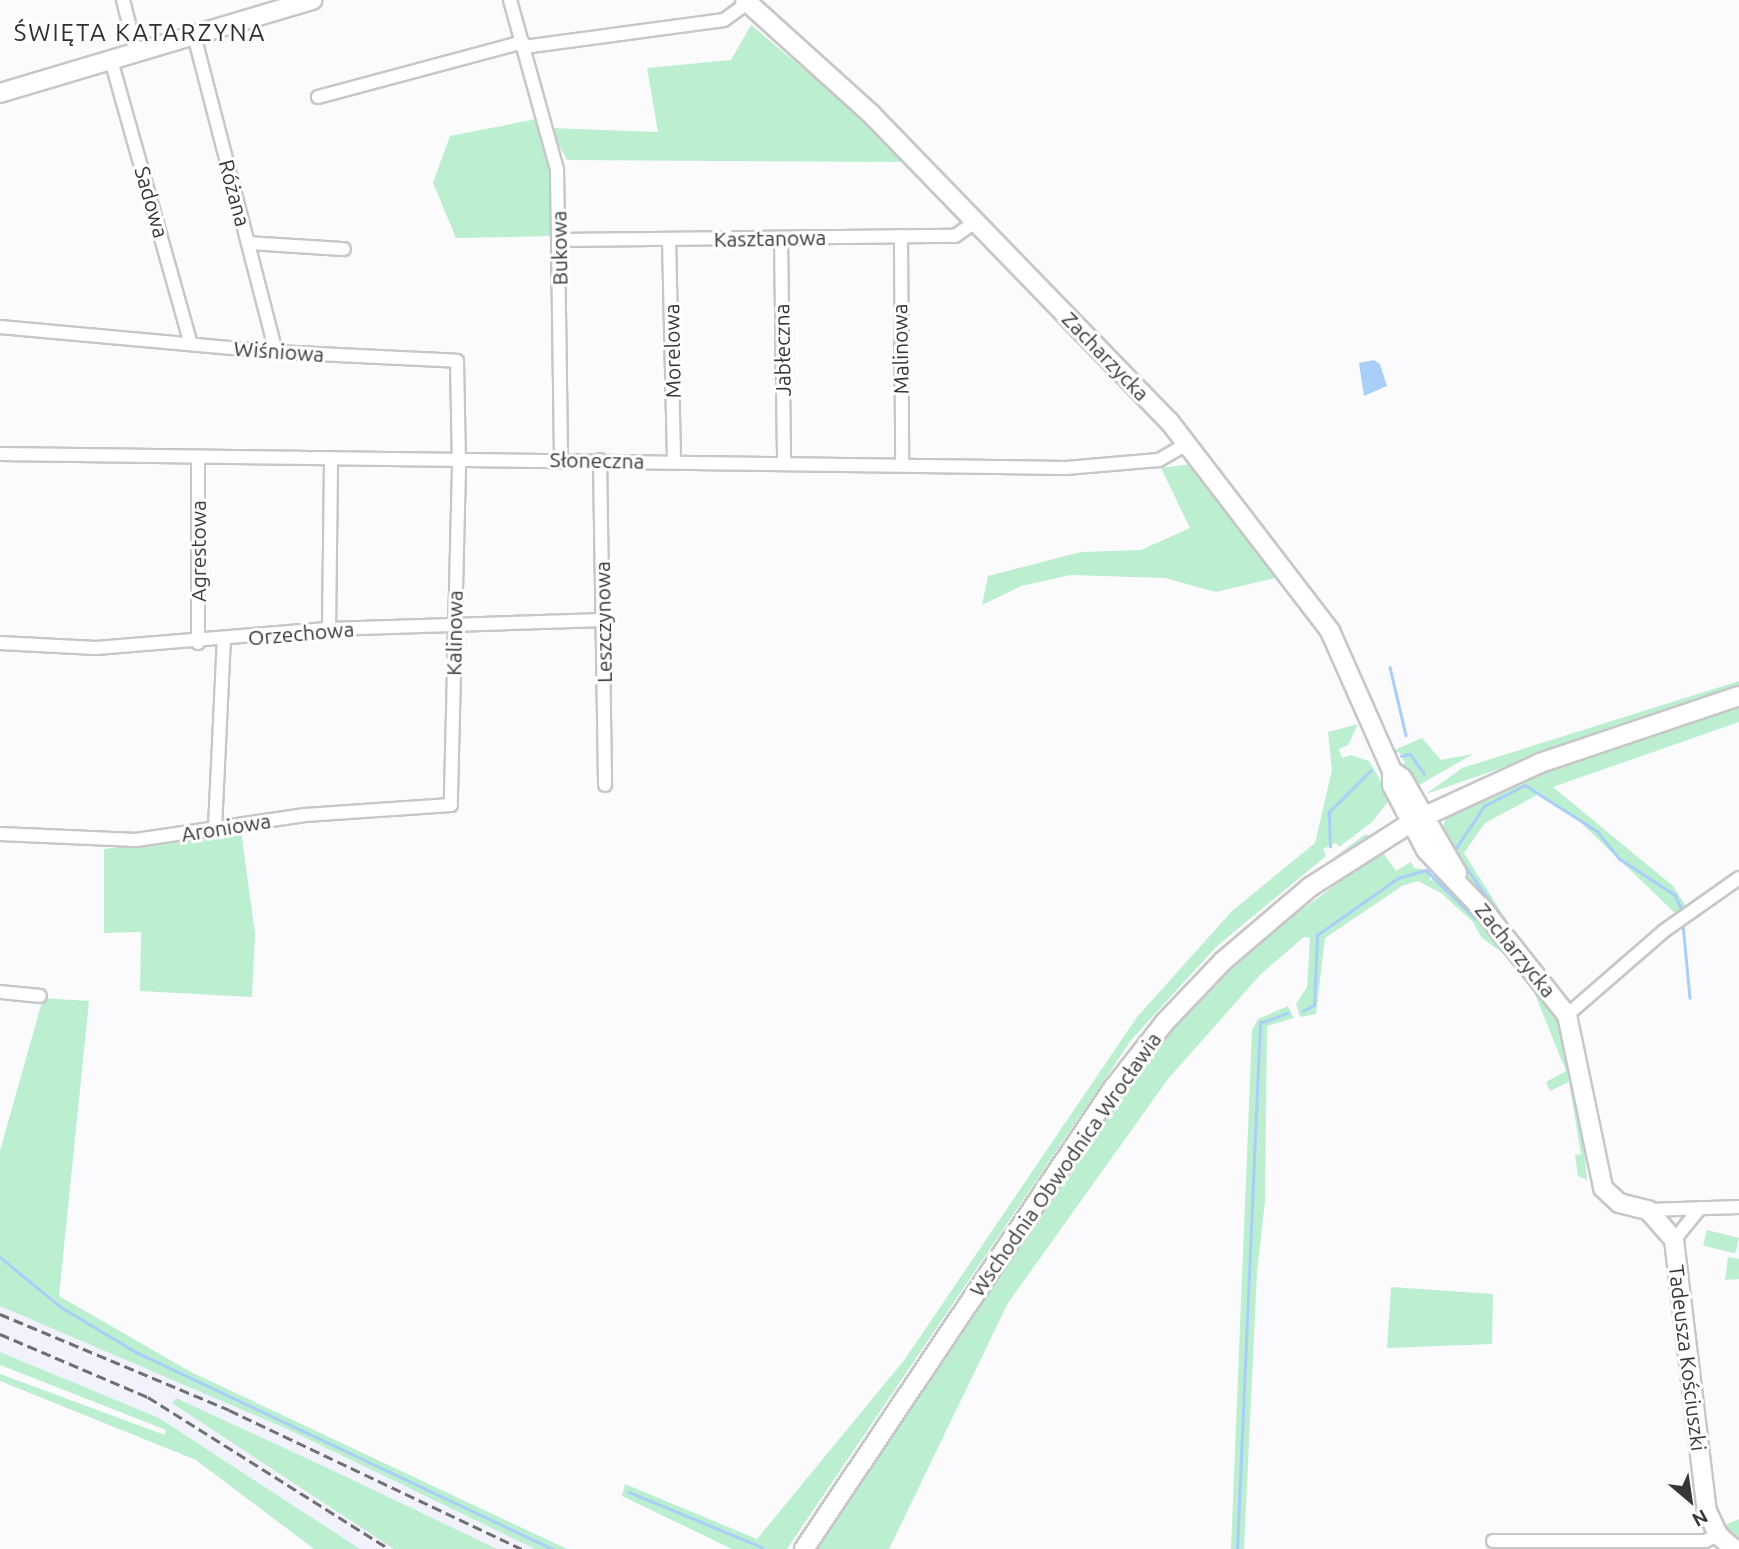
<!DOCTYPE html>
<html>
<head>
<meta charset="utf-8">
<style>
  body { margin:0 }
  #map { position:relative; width:1739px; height:1549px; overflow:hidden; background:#fbfbfe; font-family:Ubuntu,sans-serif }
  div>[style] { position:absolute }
  .built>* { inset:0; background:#f2f2fd }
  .green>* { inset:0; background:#bceed0; transform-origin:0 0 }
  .water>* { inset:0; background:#a9cef7 }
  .stream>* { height:2.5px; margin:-1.25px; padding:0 1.25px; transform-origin:1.25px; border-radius:1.25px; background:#a9cef7 }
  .roads { filter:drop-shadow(2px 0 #c7c7ca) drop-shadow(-2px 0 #c7c7ca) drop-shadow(0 2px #c7c7ca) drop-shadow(0 -2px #c7c7ca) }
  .street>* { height:12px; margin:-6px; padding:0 6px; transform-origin:6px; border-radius:6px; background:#fff }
  .secondary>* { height:18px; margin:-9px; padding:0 9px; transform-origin:9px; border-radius:9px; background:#fff }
  .rail>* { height:2.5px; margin-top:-1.25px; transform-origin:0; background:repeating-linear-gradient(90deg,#6f6f71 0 10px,transparent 0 15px) }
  span { translate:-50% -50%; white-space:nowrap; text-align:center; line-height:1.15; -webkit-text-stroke:6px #fff; paint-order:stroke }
  .street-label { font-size:21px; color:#373738 }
  .quarter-label { font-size:24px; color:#2f2f32; letter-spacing:2px }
  .north { position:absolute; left:1655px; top:1465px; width:70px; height:70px; -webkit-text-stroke:5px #fff; paint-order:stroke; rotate:151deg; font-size:19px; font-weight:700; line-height:28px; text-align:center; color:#373738 }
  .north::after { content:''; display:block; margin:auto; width:24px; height:32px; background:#373738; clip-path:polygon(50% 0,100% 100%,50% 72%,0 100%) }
</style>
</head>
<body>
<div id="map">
  <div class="built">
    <div style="clip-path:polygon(0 1305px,287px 1429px,535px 1549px,360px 1549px,159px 1418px,0 1352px)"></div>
  </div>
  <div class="green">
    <div style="clip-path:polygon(751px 25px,848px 106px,902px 162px,567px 160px,550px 128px,658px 132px,647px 68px,731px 60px)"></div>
    <div style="clip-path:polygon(541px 118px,554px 175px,555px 236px,456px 238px,433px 183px,450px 136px)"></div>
    <div style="clip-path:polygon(1192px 464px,1275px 578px,1216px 592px,1165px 578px,1071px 575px,1021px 586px,982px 605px,988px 576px,1081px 552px,1141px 550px,1190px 528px,1161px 468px)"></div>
    <div style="clip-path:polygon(1739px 681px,1739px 686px,1426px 794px,1462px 768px)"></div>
    <div style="clip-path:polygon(1739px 704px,1739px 722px,1553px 787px,1673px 886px,1687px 908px,1677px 915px,1575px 817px,1537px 795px,1485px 823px,1464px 853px,1512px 929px,1508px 932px,1467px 882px,1440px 836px,1447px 814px,1519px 781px)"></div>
    <div style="clip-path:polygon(1358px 724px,1348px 745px,1339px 749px,1342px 758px,1351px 755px,1369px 761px,1391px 798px,1372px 822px,1339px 847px,1336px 843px,1323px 849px,1326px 856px,1217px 946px,1132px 1039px,787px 1549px,732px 1549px,622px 1496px,625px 1484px,757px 1539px,905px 1359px,1137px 1017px,1232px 911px,1315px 843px,1332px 770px,1328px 732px)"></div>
    <div style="clip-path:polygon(1422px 738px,1441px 760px,1473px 754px,1414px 788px,1399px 766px,1405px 763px,1400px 753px,1392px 751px)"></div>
    <div style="clip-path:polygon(241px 830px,255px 934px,252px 997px,140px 991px,141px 932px,104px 933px,104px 849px)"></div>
    <div style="clip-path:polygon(1364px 835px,1373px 835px,1287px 895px,1208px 964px,792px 1549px,1077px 1123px,1146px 1030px,1175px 996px,1239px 933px,1279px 899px)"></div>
    <div style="clip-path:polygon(1382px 851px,1396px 871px,1411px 862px,1414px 868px,1430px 870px,1430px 881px,1439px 874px,1559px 1011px,1581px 1116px,1587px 1180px,1578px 1176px,1575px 1155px,1581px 1154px,1569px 1082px,1550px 1091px,1546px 1082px,1566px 1071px,1534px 992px,1505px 955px,1481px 937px,1473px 922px,1441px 893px,1418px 881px,1402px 886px,1325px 938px,1316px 1014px,1300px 1017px,1296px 1004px,1307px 987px,1310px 938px,1304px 937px,1261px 974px,1168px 1079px,1008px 1303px,889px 1549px,812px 1549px,1141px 1066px,1180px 1020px,1267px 935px)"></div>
    <div style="clip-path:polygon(43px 998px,89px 1001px,59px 1296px,191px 1372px,567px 1549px,535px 1549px,287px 1429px,0 1306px,0 1151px)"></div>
    <div style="clip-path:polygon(1288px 1006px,1294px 1018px,1267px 1026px,1265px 1201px,1257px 1273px,1244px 1549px,1231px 1549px,1252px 1030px,1258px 1019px)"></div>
    <div style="left:1707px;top:1230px;width:33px;height:16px;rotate:14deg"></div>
    <div style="clip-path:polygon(1728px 1257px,1739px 1259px,1739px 1279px,1725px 1280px)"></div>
    <div style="clip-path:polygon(1391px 1287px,1493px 1294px,1492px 1344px,1387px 1348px)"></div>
    <div style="clip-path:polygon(0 1352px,159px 1418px,360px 1549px,314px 1549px,196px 1460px,0 1381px,0 1374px,165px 1435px,166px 1430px,0 1365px)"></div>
    <div style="clip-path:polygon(176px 1398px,338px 1473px,497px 1549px,394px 1549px,172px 1403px)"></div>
    <div style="clip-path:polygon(1739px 1519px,1739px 1544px,1721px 1527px)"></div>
  </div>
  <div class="water">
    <div style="clip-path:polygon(1374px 360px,1380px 364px,1387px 386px,1364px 396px,1359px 363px)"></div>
  </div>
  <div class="stream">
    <div style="left:1390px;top:667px;width:70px;rotate:76.8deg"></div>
    <div style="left:1401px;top:756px;width:9px;rotate:-13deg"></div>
    <div style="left:1410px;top:754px;width:24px;rotate:54deg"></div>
    <div style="left:1330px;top:847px;width:35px;rotate:-92deg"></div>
    <div style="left:1329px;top:812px;width:59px;rotate:-45deg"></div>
    <div style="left:1498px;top:913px;width:76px;rotate:-125.4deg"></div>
    <div style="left:1454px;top:851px;width:54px;rotate:-56.3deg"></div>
    <div style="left:1484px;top:806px;width:46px;rotate:-27.1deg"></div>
    <div style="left:1525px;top:785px;width:85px;rotate:32.6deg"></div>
    <div style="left:1597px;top:831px;width:36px;rotate:51deg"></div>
    <div style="left:1620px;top:859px;width:66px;rotate:33.2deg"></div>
    <div style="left:1675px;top:895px;width:14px;rotate:65deg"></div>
    <div style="left:1683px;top:924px;width:74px;rotate:84.6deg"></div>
    <div style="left:1303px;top:1011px;width:13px;rotate:-29deg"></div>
    <div style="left:1314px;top:1005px;width:70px;rotate:-87.5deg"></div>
    <div style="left:1317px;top:935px;width:99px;rotate:-35.1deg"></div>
    <div style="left:1398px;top:878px;width:29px;rotate:-16deg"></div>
    <div style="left:1426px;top:870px;width:69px;rotate:44.4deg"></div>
    <div style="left:0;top:1257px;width:79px;rotate:39.3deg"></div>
    <div style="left:61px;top:1307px;width:87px;rotate:31deg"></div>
    <div style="left:136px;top:1352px;width:461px;rotate:25.3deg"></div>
    <div style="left:629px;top:1492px;width:144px;rotate:22.5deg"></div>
    <div style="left:1237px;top:1549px;width:527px;rotate:-87.5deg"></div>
    <div style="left:1260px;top:1023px;width:29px;rotate:-20deg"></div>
  </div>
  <div class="roads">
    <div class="street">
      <div style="left:123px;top:0;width:54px;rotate:76deg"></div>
      <div style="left:510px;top:0;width:175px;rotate:74.5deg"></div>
      <div style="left:557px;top:169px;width:289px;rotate:89.2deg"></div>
      <div style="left:194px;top:35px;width:327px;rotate:75.5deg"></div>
      <div style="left:524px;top:47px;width:202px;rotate:-7.7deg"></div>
      <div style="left:724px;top:20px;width:29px;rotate:-36deg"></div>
      <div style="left:111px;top:60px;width:295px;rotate:74.3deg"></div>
      <div style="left:318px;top:97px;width:212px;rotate:-15deg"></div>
      <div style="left:901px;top:236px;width:227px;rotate:89.7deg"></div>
      <div style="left:669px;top:239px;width:223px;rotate:88.7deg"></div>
      <div style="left:781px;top:239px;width:222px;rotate:89.2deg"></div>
      <div style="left:560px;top:240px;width:395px;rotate:-0.6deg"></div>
      <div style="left:955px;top:236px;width:24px;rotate:-35deg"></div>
      <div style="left:248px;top:243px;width:96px;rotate:3.6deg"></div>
      <div style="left:0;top:327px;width:277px;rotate:5.2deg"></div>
      <div style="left:276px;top:352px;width:181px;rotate:2.8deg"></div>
      <div style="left:457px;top:361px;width:106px;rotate:88.9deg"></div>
      <div style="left:459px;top:467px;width:338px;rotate:91.4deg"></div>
      <div style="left:451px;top:805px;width:146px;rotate:176.1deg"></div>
      <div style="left:305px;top:815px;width:171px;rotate:171.6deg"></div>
      <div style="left:136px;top:840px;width:136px;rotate:-177.5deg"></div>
      <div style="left:0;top:454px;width:1066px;rotate:0.75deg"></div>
      <div style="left:1066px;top:468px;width:93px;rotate:-4.9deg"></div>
      <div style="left:1159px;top:460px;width:34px;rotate:-30deg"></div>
      <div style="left:198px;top:458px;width:185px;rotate:90deg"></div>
      <div style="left:600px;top:460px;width:325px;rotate:89.1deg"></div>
      <div style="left:329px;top:629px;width:171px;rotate:-89.3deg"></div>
      <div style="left:0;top:643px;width:96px;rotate:3deg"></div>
      <div style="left:96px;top:648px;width:234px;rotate:-4.7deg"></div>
      <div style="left:329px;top:629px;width:274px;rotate:-1.9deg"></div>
      <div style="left:215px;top:828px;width:188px;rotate:-87.3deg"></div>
      <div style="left:0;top:992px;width:40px;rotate:5.7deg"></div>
      <div style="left:1567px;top:1015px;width:128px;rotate:-40.9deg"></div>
      <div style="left:1664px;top:931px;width:92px;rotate:-35.2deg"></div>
      <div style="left:1648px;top:1210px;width:91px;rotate:-1.9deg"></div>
      <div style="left:1674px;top:1240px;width:41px;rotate:-50.9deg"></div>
      <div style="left:1493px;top:1541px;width:212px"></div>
      <div style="left:1705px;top:1541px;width:14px;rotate:-25deg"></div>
    </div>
    <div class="secondary">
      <div style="left:745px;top:0;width:170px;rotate:42.1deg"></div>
      <div style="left:871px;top:114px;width:428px;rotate:45.9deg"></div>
      <div style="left:1169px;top:421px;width:265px;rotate:52.5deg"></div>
      <div style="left:1330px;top:631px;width:153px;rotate:66.1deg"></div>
      <div style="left:1392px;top:771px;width:14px;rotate:90deg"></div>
      <div style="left:1392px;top:785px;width:73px;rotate:62.4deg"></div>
      <div style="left:1426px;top:850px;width:86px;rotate:46.4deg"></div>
      <div style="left:1485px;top:912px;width:132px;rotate:51.5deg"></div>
      <div style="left:1567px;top:1015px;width:177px;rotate:78.2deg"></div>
      <div style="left:1603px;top:1188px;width:22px;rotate:43deg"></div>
      <div style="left:1619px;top:1203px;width:30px;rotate:14deg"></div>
      <div style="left:1648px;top:1210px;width:40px;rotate:49deg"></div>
      <div style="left:1674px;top:1240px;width:273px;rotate:83.1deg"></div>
      <div style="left:1707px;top:1511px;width:26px;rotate:65deg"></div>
      <div style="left:1718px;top:1535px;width:21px;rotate:41deg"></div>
      <div style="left:0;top:93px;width:326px;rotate:-16.6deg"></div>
      <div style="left:1392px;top:771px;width:12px;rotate:35deg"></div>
      <div style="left:1402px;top:778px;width:110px;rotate:59.9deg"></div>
      <div style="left:804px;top:1549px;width:556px;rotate:-56.14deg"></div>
      <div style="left:1114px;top:1087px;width:83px;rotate:-51.9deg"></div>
      <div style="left:1165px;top:1022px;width:84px;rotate:-46.4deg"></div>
      <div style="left:1223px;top:961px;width:114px;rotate:-40.4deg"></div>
      <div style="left:1310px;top:887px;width:121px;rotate:-32.5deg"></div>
      <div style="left:1412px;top:822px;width:141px;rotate:-24.7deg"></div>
      <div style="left:1540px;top:763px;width:210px;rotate:-18.6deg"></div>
    </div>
  </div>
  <div class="rail">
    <div style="left:0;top:1314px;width:248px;rotate:22.7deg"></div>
    <div style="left:229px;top:1410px;width:324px;rotate:25.4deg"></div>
    <div style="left:0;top:1334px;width:161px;rotate:23.1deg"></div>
    <div style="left:148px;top:1397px;width:285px;rotate:32.2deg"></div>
  </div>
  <div class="street-label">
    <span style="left:235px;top:193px;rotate:75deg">Różana</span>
    <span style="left:152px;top:202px;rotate:74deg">Sadowa</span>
    <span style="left:770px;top:238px;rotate:-1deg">Kasztanowa</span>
    <span style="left:559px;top:248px;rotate:-91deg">Bukowa</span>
    <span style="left:900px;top:349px;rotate:-91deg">Malinowa</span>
    <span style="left:782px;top:350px;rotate:-91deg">Jabłeczna</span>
    <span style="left:279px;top:351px;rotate:4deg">Wiśniowa</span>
    <span style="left:672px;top:351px;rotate:-91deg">Morelowa</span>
    <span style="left:1106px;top:356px;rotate:46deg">Zacharzycka</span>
    <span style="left:597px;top:460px;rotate:1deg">Słoneczna</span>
    <span style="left:198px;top:551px;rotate:-90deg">Agrestowa</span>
    <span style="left:603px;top:622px;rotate:-91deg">Leszczynowa</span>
    <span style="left:301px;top:633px;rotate:-5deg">Orzechowa</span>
    <span style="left:454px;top:633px;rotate:-89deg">Kalinowa</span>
    <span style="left:226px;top:827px;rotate:-9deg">Aroniowa</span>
    <span style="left:1516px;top:950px;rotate:51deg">Zacharzycka</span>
    <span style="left:1065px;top:1164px;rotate:-55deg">Wschodnia Obwodnica Wrocławia</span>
    <span style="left:1688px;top:1358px;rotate:83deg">Tadeusza Kościuszki</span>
  </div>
  <div class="quarter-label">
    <span style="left:140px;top:33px">ŚWIĘTA KATARZYNA</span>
  </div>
  <div class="north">N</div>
</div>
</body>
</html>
